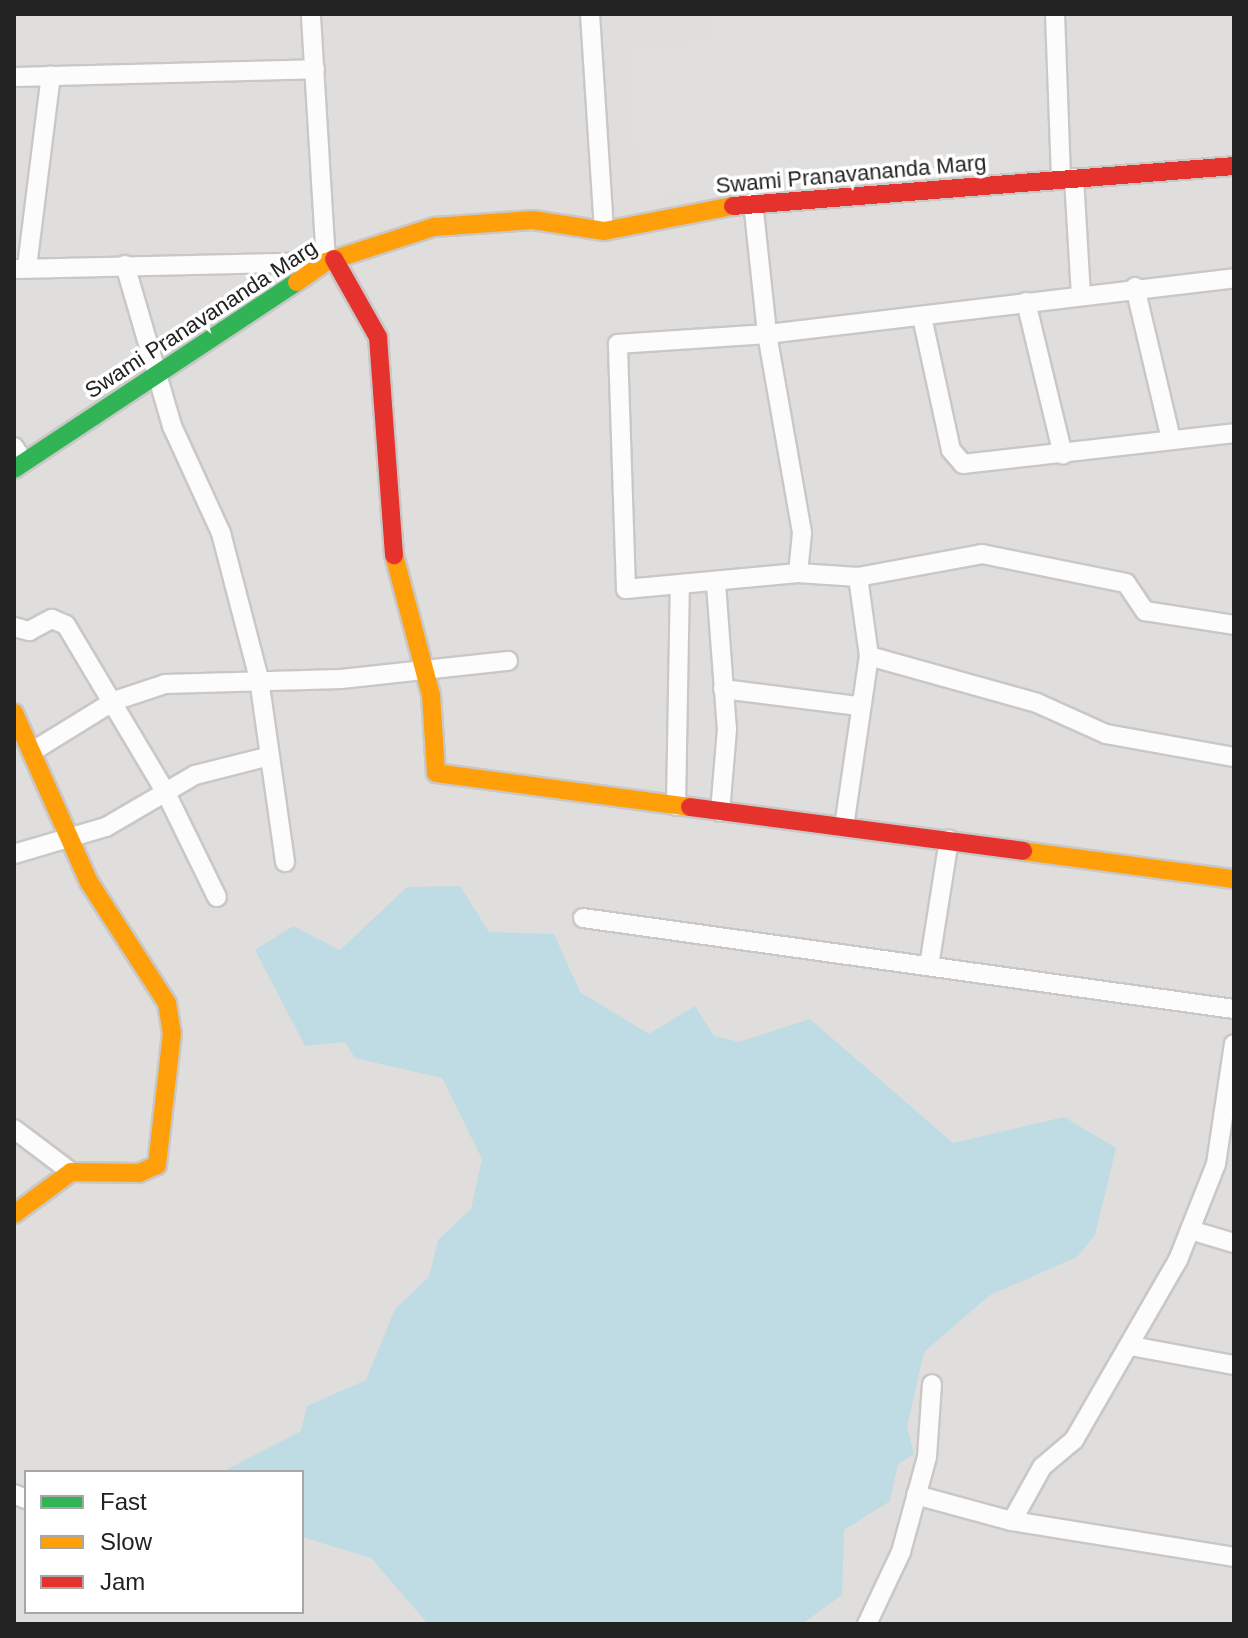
<!DOCTYPE html>
<html>
<head>
<meta charset="utf-8">
<style>
  body { margin:0 }
  #map { position:relative; width:1248px; height:1638px; overflow:hidden; background:#f0eeeb; font-family:Arial,sans-serif }
  div>[style] { position:absolute }
  .residential>* { inset:0; background:#dfdedc }
  .parking>* { inset:0; background:#e0dfde }
  .water>* { inset:0; background:#bfdbe3 }
  .roads { filter:drop-shadow(2px 0 #c9c8c7) drop-shadow(-2px 0 #c9c8c7) drop-shadow(0 2px #c9c8c7) drop-shadow(0 -2px #c9c8c7) }
  .street>* { height:18px; margin:-9px; padding:0 9px; transform-origin:9px; border-radius:9px; background:#fdfcfc }
  .fast>* { height:18px; margin:-9px; padding:0 9px; transform-origin:9px; border-radius:9px; background:#30b455 }
  .slow>* { height:18px; margin:-9px; padding:0 9px; transform-origin:9px; border-radius:9px; background:#ff9f0a }
  .jam>* { height:18px; margin:-9px; padding:0 9px; transform-origin:9px; border-radius:9px; background:#e5322d }
  span { translate:-50% -50%; white-space:nowrap; text-align:center; line-height:1.15; -webkit-text-stroke:7px #fff; paint-order:stroke }
  .street-label { font-size:22px; color:#222 }
  .frame { position:absolute; inset:0; border:16px solid #222; pointer-events:none }
  .legend { position:absolute; left:24px; top:1470px; width:280px; height:144px; box-sizing:border-box; background:#fff; border:2px solid #a7a7a7; margin:0; padding:10px 14px; list-style:none; font-size:24px; color:#222 }
  .legend li { display:flex; align-items:center; gap:16px; height:40px }
  .legend b { width:40px; border:2px solid #a7a7a7 }
</style>
</head>
<body>
<div id="map">
  <div class="residential">
    <div style="clip-path:polygon(evenodd,14px 14px,1234px 14px,1234px 1624px,14px 1624px,14px 14px,26px 1472px,302px 1472px,302px 1612px,26px 1612px,26px 1472px)"></div>
  </div>
  <div class="parking">
    <div style="clip-path:polygon(712px 14px,1047px 14px,1052px 159px,643px 196px,629px 50px,714px 44px)"></div>
  </div>
  <div class="water">
    <div style="clip-path:polygon(460px 886px,489px 932px,554px 934px,580px 992px,649px 1034px,695px 1006px,714px 1036px,739px 1042px,810px 1019px,953px 1143px,1064px 1117px,1116px 1148px,1095px 1235px,1077px 1257px,990px 1295px,924px 1352px,907px 1427px,914px 1454px,898px 1464px,890px 1501px,844px 1530px,842px 1595px,802px 1624px,428px 1624px,371px 1558px,302px 1537px,302px 1472px,222px 1472px,301px 1431px,307px 1406px,366px 1380px,395px 1309px,429px 1277px,438px 1240px,471px 1209px,482px 1159px,442px 1078px,355px 1058px,345px 1042px,305px 1046px,255px 950px,293px 926px,340px 950px,407px 887px)"></div>
  </div>
  <div class="roads">
    <div class="street">
      <div style="left:590px;top:14px;width:217px;rotate:86.3deg"></div>
      <div style="left:1055px;top:14px;width:165px;rotate:87.9deg"></div>
      <div style="left:14px;top:77px;width:301px;rotate:-1.5deg"></div>
      <div style="left:1074px;top:178px;width:117px;rotate:86.6deg"></div>
      <div style="left:753px;top:202px;width:133px;rotate:83.9deg"></div>
      <div style="left:767px;top:334px;width:470px;rotate:-6.8deg"></div>
      <div style="left:125px;top:265px;width:168px;rotate:73.7deg"></div>
      <div style="left:172px;top:426px;width:118px;rotate:65.4deg"></div>
      <div style="left:221px;top:533px;width:151px;rotate:75.4deg"></div>
      <div style="left:259px;top:679px;width:185px;rotate:81.9deg"></div>
      <div style="left:27px;top:267px;width:193px;rotate:-82.9deg"></div>
      <div style="left:14px;top:269px;width:312px;rotate:-1.3deg"></div>
      <div style="left:326px;top:262px;width:248px;rotate:-93.5deg"></div>
      <div style="left:1135px;top:287px;width:156px;rotate:76.7deg"></div>
      <div style="left:1026px;top:302px;width:157px;rotate:76.4deg"></div>
      <div style="left:922px;top:317px;width:136px;rotate:77.7deg"></div>
      <div style="left:951px;top:450px;width:18px;rotate:49deg"></div>
      <div style="left:963px;top:464px;width:273px;rotate:-6.5deg"></div>
      <div style="left:767px;top:334px;width:202px;rotate:80deg"></div>
      <div style="left:802px;top:533px;width:40px;rotate:95.7deg"></div>
      <div style="left:798px;top:573px;width:173px;rotate:174.7deg"></div>
      <div style="left:626px;top:589px;width:245px;rotate:-91.9deg"></div>
      <div style="left:618px;top:344px;width:149px;rotate:-3.8deg"></div>
      <div style="left:14px;top:447px;width:18px;rotate:56deg"></div>
      <div style="left:798px;top:573px;width:60px;rotate:3.8deg"></div>
      <div style="left:858px;top:577px;width:126px;rotate:-10.5deg"></div>
      <div style="left:982px;top:554px;width:147px;rotate:11.4deg"></div>
      <div style="left:1126px;top:583px;width:34px;rotate:56deg"></div>
      <div style="left:1145px;top:611px;width:90px;rotate:8.9deg"></div>
      <div style="left:716px;top:584px;width:145px;rotate:85.7deg"></div>
      <div style="left:727px;top:729px;width:83px;rotate:94.8deg"></div>
      <div style="left:14px;top:627px;width:16px;rotate:15deg"></div>
      <div style="left:29px;top:631px;width:26px;rotate:-28deg"></div>
      <div style="left:52px;top:619px;width:15px;rotate:23deg"></div>
      <div style="left:66px;top:625px;width:193px;rotate:59.2deg"></div>
      <div style="left:165px;top:791px;width:118px;rotate:63.9deg"></div>
      <div style="left:869px;top:656px;width:174px;rotate:15.6deg"></div>
      <div style="left:1037px;top:703px;width:76px;rotate:24.2deg"></div>
      <div style="left:1106px;top:734px;width:130px;rotate:10.2deg"></div>
      <div style="left:723px;top:689px;width:135px;rotate:7.2deg"></div>
      <div style="left:33px;top:751px;width:95px;rotate:-31.7deg"></div>
      <div style="left:114px;top:701px;width:54px;rotate:-18.4deg"></div>
      <div style="left:165px;top:684px;width:176px;rotate:-1.6deg"></div>
      <div style="left:341px;top:679px;width:168px;rotate:-6.2deg"></div>
      <div style="left:676px;top:806px;width:220px;rotate:-89deg"></div>
      <div style="left:844px;top:827px;width:173px;rotate:-81.7deg"></div>
      <div style="left:869px;top:656px;width:80px;rotate:-97.9deg"></div>
      <div style="left:14px;top:854px;width:96px;rotate:-16.4deg"></div>
      <div style="left:106px;top:827px;width:103px;rotate:-30.3deg"></div>
      <div style="left:195px;top:775px;width:77px;rotate:-14.2deg"></div>
      <div style="left:583px;top:918px;width:657px;rotate:7.96deg"></div>
      <div style="left:929px;top:966px;width:128px;rotate:-81deg"></div>
      <div style="left:14px;top:1129px;width:71px;rotate:37deg"></div>
      <div style="left:1190px;top:1230px;width:46px;rotate:16.5deg"></div>
      <div style="left:1131px;top:1346px;width:105px;rotate:10.5deg"></div>
      <div style="left:14px;top:1494px;width:13px;rotate:23deg"></div>
      <div style="left:916px;top:1495px;width:99px;rotate:15.2deg"></div>
      <div style="left:1012px;top:1521px;width:225px;rotate:9.2deg"></div>
      <div style="left:1012px;top:1521px;width:62px;rotate:-60.9deg"></div>
      <div style="left:1042px;top:1467px;width:42px;rotate:-40.2deg"></div>
      <div style="left:1074px;top:1440px;width:208px;rotate:-60deg"></div>
      <div style="left:1178px;top:1260px;width:103px;rotate:-68.4deg"></div>
      <div style="left:1216px;top:1164px;width:121px;rotate:-81.5deg"></div>
      <div style="left:867px;top:1624px;width:80px;rotate:-64.7deg"></div>
      <div style="left:901px;top:1552px;width:98px;rotate:-74.7deg"></div>
      <div style="left:927px;top:1457px;width:73px;rotate:-86.1deg"></div>
    </div>
    <div class="fast">
      <div style="left:14px;top:469px;width:339px;rotate:-33.5deg"></div>
    </div>
    <div class="slow">
      <div style="left:297px;top:282px;width:35px;rotate:-35deg"></div>
      <div style="left:326px;top:262px;width:114px;rotate:-18deg"></div>
      <div style="left:434px;top:227px;width:99px;rotate:-4deg"></div>
      <div style="left:533px;top:220px;width:72px;rotate:8.8deg"></div>
      <div style="left:604px;top:231px;width:131px;rotate:-11deg"></div>
      <div style="left:394px;top:555px;width:145px;rotate:75.2deg"></div>
      <div style="left:431px;top:695px;width:78px;rotate:86.3deg"></div>
      <div style="left:436px;top:773px;width:256px;rotate:7.6deg"></div>
      <div style="left:14px;top:713px;width:185px;rotate:66.1deg"></div>
      <div style="left:89px;top:882px;width:144px;rotate:57.2deg"></div>
      <div style="left:167px;top:1003px;width:30px;rotate:81deg"></div>
      <div style="left:172px;top:1033px;width:133px;rotate:96.5deg"></div>
      <div style="left:157px;top:1165px;width:20px;rotate:156deg"></div>
      <div style="left:139px;top:1173px;width:68px;rotate:-179.2deg"></div>
      <div style="left:71px;top:1172px;width:71px;rotate:143.6deg"></div>
      <div style="left:1023px;top:851px;width:213px;rotate:7.6deg"></div>
    </div>
    <div class="jam">
      <div style="left:733px;top:206px;width:503px;rotate:-4.56deg"></div>
      <div style="left:334px;top:259px;width:90px;rotate:60.6deg"></div>
      <div style="left:378px;top:337px;width:219px;rotate:85.8deg"></div>
      <div style="left:690px;top:807px;width:336px;rotate:7.5deg"></div>
    </div>
  </div>
  <div class="street-label">
    <span style="left:851px;top:174px;rotate:-5deg">Swami Pranavananda Marg</span>
    <span style="left:201px;top:319px;rotate:-33deg">Swami Pranavananda Marg</span>
  </div>
  <div class="frame"></div>
  <ul class="legend">
  <li><b style="height:10px;background:#30b455"></b>Fast</li>
  <li><b style="height:10px;background:#ff9f0a"></b>Slow</li>
  <li><b style="height:10px;background:#e5322d"></b>Jam</li>
  </ul>
</div>
</body>
</html>
